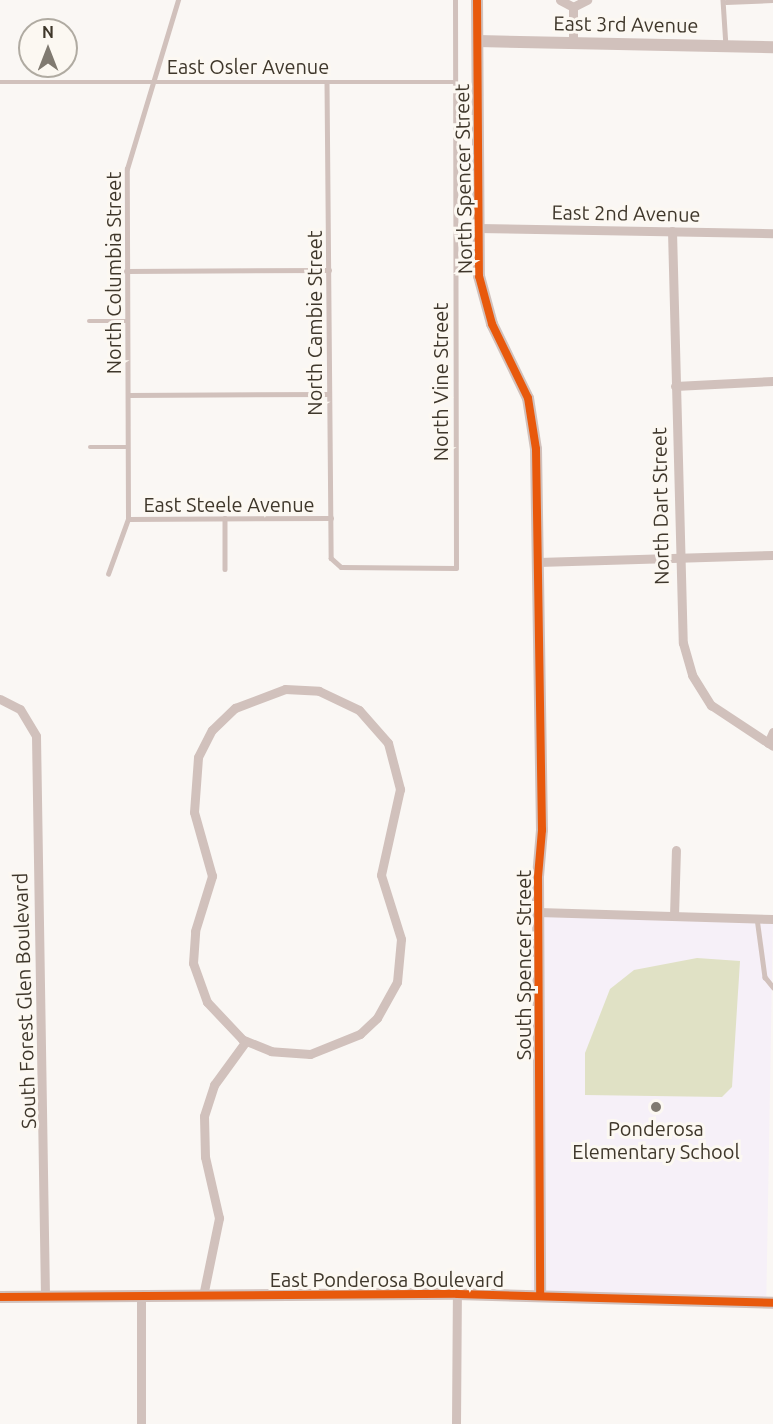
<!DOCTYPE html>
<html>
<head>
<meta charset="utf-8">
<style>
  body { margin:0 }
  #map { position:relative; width:773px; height:1424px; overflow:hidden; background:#faf7f4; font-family:Ubuntu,sans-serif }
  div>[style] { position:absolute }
  .education>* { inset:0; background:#f6f0f8; transform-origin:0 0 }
  .green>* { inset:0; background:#e0e1c5 }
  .service>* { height:4.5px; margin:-2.25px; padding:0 2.25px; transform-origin:2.25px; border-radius:2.25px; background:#d1c1bc }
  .minor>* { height:9px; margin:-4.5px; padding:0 4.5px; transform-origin:4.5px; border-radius:4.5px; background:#d1c1bc }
  .tertiary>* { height:12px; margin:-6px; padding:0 6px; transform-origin:6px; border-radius:6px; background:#d1c1bc }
  .cycleway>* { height:8px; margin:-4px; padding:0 4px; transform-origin:4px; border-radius:4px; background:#e8590c }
  .dots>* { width:16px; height:16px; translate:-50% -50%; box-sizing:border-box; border:3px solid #fcf8f2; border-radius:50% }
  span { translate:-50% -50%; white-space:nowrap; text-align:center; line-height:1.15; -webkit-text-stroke:6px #fcf8f2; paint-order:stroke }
  .street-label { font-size:20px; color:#3f372b }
  .poi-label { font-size:20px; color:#3f372b }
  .north { position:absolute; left:18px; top:18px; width:60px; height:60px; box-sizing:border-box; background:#fcf8f2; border:2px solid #b0aba2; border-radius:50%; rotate:0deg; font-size:16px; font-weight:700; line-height:24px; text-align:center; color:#3f372b }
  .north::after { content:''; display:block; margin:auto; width:21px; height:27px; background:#807a71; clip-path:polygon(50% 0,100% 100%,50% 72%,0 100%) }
</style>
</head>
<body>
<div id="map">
  <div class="education">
    <div style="left:538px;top:912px;width:235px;height:384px;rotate:1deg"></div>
  </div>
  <div class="green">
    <div style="clip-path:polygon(697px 958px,740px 961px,732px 1087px,722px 1097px,585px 1095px,585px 1053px,610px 989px,634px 970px)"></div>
  </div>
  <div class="service">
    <div style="left:723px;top:0;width:46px;rotate:86.3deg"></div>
    <div style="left:726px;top:2px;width:47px;rotate:-2.4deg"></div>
    <div style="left:0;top:82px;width:454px"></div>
    <div style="left:327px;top:82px;width:476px;rotate:89.5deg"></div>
    <div style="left:331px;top:558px;width:13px;rotate:42deg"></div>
    <div style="left:341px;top:567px;width:115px;rotate:0.5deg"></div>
    <div style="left:456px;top:568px;width:568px;rotate:-90.1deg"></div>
    <div style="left:126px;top:271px;width:203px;rotate:-0.3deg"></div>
    <div style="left:89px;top:321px;width:37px"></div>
    <div style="left:128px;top:395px;width:201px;rotate:-0.3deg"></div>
    <div style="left:90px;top:447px;width:38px"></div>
    <div style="left:225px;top:518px;width:51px;rotate:90deg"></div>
    <div style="left:128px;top:519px;width:203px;rotate:-0.3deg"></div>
    <div style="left:108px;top:574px;width:59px;rotate:-70deg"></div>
    <div style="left:128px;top:519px;width:350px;rotate:-90.2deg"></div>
    <div style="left:127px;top:169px;width:177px;rotate:-73.2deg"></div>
    <div style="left:757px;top:918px;width:60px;rotate:82.3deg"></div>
    <div style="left:765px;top:977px;width:13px;rotate:51deg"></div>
  </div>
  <div class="minor">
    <div style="left:560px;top:0;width:15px;rotate:28deg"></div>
    <div style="left:573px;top:7px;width:36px;rotate:90deg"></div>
    <div style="left:573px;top:7px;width:16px;rotate:-27deg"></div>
    <div style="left:478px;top:228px;width:295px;rotate:1deg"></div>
    <div style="left:672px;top:231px;width:412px;rotate:88.5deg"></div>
    <div style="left:683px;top:643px;width:33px;rotate:74deg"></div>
    <div style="left:692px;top:675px;width:36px;rotate:58deg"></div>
    <div style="left:711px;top:705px;width:74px;rotate:33.5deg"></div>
    <div style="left:675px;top:386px;width:98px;rotate:-2.9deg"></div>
    <div style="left:538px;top:562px;width:235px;rotate:-1.7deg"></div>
    <div style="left:285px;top:689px;width:34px;rotate:3deg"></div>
    <div style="left:319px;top:691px;width:44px;rotate:25.4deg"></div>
    <div style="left:359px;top:710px;width:44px;rotate:48.7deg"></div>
    <div style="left:388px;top:743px;width:48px;rotate:75.4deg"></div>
    <div style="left:400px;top:789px;width:88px;rotate:102.5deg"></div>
    <div style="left:381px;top:875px;width:67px;rotate:72.6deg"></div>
    <div style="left:401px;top:939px;width:43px;rotate:95.3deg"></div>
    <div style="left:397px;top:982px;width:41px;rotate:119.1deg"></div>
    <div style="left:377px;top:1018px;width:23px;rotate:137deg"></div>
    <div style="left:360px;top:1034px;width:54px;rotate:158.2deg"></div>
    <div style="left:310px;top:1054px;width:39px;rotate:-176deg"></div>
    <div style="left:271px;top:1051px;width:31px;rotate:-158deg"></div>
    <div style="left:242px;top:1039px;width:51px;rotate:-133.4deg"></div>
    <div style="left:207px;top:1002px;width:41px;rotate:-109.7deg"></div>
    <div style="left:193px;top:963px;width:32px;rotate:-86deg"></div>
    <div style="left:195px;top:931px;width:58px;rotate:-72.8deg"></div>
    <div style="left:212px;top:876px;width:66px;rotate:-105.7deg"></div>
    <div style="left:194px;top:812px;width:55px;rotate:-85.8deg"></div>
    <div style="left:198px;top:757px;width:30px;rotate:-63deg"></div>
    <div style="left:212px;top:730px;width:32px;rotate:-44deg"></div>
    <div style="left:235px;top:708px;width:53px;rotate:-20.8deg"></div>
    <div style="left:0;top:699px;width:22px;rotate:27deg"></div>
    <div style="left:20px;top:709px;width:31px;rotate:59deg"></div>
    <div style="left:36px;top:736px;width:560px;rotate:89.08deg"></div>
    <div style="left:768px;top:743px;width:12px;rotate:-66deg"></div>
    <div style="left:538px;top:912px;width:235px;rotate:1.7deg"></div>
    <div style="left:674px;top:916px;width:66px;rotate:-88.3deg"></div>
    <div style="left:203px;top:1296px;width:80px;rotate:-78.4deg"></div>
    <div style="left:219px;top:1218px;width:63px;rotate:-102.9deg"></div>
    <div style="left:205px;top:1157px;width:41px;rotate:-91.4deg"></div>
    <div style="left:204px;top:1116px;width:33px;rotate:-72deg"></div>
    <div style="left:214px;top:1085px;width:54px;rotate:-54deg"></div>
    <div style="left:141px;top:1424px;width:128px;rotate:-90deg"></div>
    <div style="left:456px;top:1424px;width:130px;rotate:-89.6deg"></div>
  </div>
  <div class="tertiary">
    <div style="left:477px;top:0;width:276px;rotate:89.6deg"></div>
    <div style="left:479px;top:276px;width:50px;rotate:74.8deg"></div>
    <div style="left:492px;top:324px;width:82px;rotate:64.1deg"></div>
    <div style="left:528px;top:398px;width:52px;rotate:81.1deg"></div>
    <div style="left:536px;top:449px;width:381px;rotate:89.1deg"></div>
    <div style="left:542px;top:830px;width:47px;rotate:94.9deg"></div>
    <div style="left:538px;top:877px;width:419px;rotate:89.7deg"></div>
    <div style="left:478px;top:41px;width:295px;rotate:1.2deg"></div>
    <div style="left:0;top:1297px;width:457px;rotate:-0.4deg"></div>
    <div style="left:457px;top:1294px;width:316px;rotate:1.6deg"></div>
  </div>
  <div class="cycleway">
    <div style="left:477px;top:0;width:276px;rotate:89.6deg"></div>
    <div style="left:479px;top:276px;width:50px;rotate:74.8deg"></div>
    <div style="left:492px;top:324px;width:82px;rotate:64.1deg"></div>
    <div style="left:528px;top:398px;width:52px;rotate:81.1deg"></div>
    <div style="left:536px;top:449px;width:381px;rotate:89.1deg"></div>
    <div style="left:542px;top:830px;width:47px;rotate:94.9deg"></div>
    <div style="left:538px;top:877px;width:419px;rotate:89.7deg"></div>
    <div style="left:0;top:1297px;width:457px;rotate:-0.4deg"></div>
    <div style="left:457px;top:1294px;width:316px;rotate:1.6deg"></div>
  </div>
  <div class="dots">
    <div style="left:656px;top:1107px;background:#807a71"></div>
  </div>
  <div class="street-label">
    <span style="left:626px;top:24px;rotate:1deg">East 3rd Avenue</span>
    <span style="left:248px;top:66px">East Osler Avenue</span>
    <span style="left:463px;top:179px;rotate:-91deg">North Spencer Street</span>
    <span style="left:626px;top:213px;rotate:1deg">East 2nd Avenue</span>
    <span style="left:113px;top:273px;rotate:-90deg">North Columbia Street</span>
    <span style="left:314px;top:323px;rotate:-90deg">North Cambie Street</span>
    <span style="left:440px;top:382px;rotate:-90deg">North Vine Street</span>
    <span style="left:229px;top:504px">East Steele Avenue</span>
    <span style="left:660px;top:506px;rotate:-91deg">North Dart Street</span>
    <span style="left:523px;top:965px;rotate:-90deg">South Spencer Street</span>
    <span style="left:24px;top:1001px;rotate:-92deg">South Forest Glen Boulevard</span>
    <span style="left:387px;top:1279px">East Ponderosa Boulevard</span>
  </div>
  <div class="poi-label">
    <span style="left:656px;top:1140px">Ponderosa<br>Elementary School</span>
  </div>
  <div class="north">N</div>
</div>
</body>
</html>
